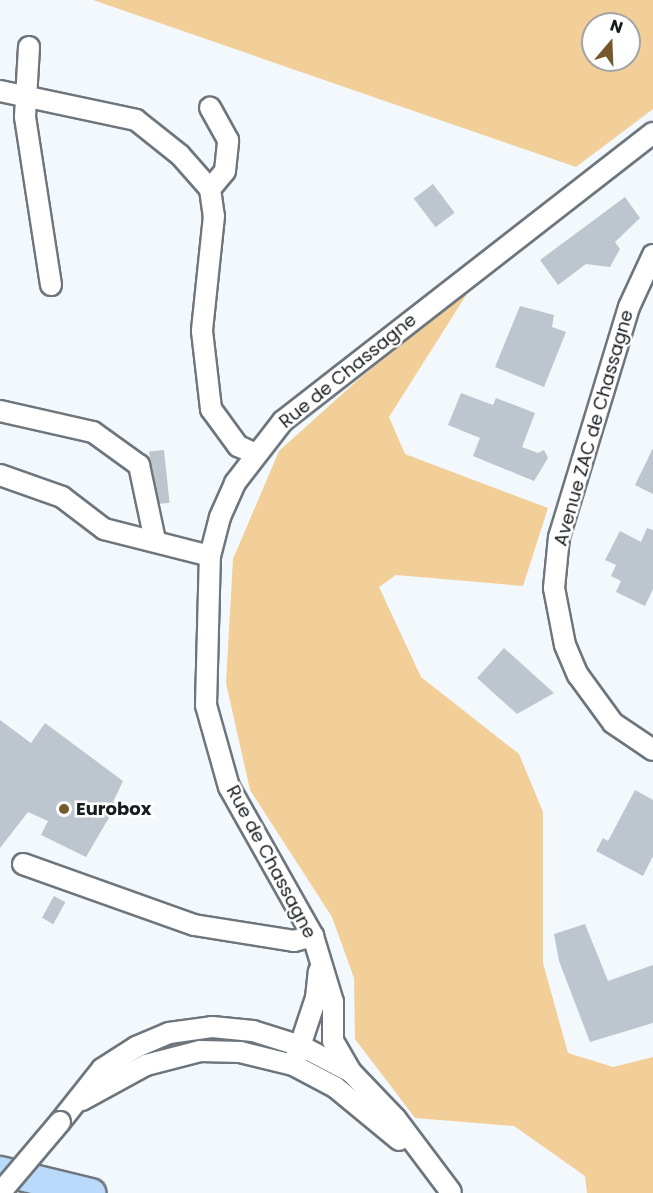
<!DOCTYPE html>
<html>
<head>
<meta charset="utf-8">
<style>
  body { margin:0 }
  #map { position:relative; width:653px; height:1193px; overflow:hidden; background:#f3f8fd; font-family:Poppins,sans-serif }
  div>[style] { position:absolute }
  .green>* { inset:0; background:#f2ce98 }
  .building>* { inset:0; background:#bdc5ce; transform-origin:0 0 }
  .roads { filter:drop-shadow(2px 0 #6e767d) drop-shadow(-2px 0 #6e767d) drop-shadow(0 2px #6e767d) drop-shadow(0 -2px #6e767d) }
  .minor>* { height:20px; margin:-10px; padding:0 10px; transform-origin:10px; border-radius:10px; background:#fff }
  .highway>* { height:28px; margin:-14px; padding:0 14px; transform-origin:14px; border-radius:14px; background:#b9dafa }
  .bridges { filter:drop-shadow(2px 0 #6e767d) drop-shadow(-2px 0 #6e767d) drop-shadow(0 2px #6e767d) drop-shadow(0 -2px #6e767d) }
  .minor-bridge>* { height:20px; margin:-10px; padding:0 10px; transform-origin:10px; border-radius:10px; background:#fff }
  .dots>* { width:16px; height:16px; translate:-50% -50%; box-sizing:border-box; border:3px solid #fff; border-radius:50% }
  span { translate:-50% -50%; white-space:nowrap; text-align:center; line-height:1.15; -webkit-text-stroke:5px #fff; paint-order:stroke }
  .street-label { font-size:18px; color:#191c1f }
  .poi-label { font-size:18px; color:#191c1f; font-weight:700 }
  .left { translate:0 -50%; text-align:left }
  .north { position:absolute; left:581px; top:12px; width:60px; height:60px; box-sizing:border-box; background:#fff; border:2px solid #a3a4a5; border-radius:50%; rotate:19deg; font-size:16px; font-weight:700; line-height:24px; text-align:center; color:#191c1f }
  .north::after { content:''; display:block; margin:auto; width:21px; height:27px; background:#75592c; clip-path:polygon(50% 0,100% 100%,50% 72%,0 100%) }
</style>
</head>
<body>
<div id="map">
  <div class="green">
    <div style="clip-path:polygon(evenodd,93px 0,653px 0,653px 109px,576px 167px,93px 0,593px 24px,629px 24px,629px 60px,593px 60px,593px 24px)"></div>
    <div style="clip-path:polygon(470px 289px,389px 417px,405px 454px,548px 508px,523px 586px,396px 575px,379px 587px,421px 677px,519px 754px,543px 812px,543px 963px,568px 1053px,613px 1067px,653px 1057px,653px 1193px,587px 1193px,585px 1176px,514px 1126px,415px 1118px,355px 1039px,354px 978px,332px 917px,250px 790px,226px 683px,233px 559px,279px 451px,360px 378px)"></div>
  </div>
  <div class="building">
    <div style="left:433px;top:184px;width:36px;height:24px;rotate:53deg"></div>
    <div style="clip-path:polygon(625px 197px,640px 218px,615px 242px,620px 249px,610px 267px,586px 264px,558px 285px,540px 260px)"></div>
    <div style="clip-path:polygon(520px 306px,554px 315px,552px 327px,566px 332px,544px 387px,495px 367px)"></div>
    <div style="clip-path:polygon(461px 393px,493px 405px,496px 398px,535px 413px,522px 447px,538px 453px,544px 450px,548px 458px,534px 481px,473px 456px,480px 438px,448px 425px)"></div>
    <div style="clip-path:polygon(653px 448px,653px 494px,635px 485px)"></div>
    <div style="left:164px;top:450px;width:53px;height:15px;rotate:84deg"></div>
    <div style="clip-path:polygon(647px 528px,653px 530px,653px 589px,645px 606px,616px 592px,621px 581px,611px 576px,616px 565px,605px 560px,620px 531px,641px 542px)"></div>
    <div style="clip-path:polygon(504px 648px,554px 693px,517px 714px,477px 678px)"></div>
    <div style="clip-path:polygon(0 720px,31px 743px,45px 723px,123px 781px,113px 802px,117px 804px,86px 857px,41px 835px,48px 821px,28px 812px,0 848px)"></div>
    <div style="clip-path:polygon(635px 790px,653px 800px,653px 856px,643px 876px,596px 851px,603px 838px,608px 841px)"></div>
    <div style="left:54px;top:896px;width:13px;height:25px;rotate:29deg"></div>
    <div style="clip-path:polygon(585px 924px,608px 981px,653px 965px,653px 1023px,590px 1042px,559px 961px,554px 934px)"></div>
  </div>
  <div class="roads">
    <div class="minor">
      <div style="left:29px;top:47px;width:70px;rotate:93.3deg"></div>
      <div style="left:25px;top:117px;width:170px;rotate:81.2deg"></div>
      <div style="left:0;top:91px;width:139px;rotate:12deg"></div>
      <div style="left:136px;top:120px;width:56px;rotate:38.5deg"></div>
      <div style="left:180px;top:155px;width:45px;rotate:48.6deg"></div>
      <div style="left:210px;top:189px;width:27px;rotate:82deg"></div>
      <div style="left:214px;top:216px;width:116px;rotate:96deg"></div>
      <div style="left:202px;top:331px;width:79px;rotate:83.4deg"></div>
      <div style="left:211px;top:409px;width:46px;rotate:53.9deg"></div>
      <div style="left:238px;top:446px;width:20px;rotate:24deg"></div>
      <div style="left:210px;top:189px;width:23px;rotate:-50deg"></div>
      <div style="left:225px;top:171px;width:31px;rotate:-84deg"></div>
      <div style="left:228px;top:140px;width:37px;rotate:-119deg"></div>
      <div style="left:653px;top:255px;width:57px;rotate:114.8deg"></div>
      <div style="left:629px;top:307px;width:240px;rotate:106.9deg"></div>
      <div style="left:559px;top:537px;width:51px;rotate:95.6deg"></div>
      <div style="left:554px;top:588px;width:58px;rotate:79.1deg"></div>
      <div style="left:565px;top:645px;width:33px;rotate:67deg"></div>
      <div style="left:578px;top:675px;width:59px;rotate:53.9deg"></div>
      <div style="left:613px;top:723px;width:48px;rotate:34deg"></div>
      <div style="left:0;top:411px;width:95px;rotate:12.7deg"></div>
      <div style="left:93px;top:432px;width:57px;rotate:35.7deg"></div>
      <div style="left:139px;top:465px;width:77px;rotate:78deg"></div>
      <div style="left:0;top:475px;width:66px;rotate:19.5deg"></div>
      <div style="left:62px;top:497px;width:53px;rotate:37.3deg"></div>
      <div style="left:104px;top:529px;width:109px;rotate:14.3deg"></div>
      <div style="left:23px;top:864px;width:182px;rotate:19.6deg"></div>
      <div style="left:194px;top:925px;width:101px;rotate:9.1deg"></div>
      <div style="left:294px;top:941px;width:20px;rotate:-15deg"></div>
      <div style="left:296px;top:1058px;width:63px;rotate:-71.6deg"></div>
      <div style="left:316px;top:998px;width:27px;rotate:-84deg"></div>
      <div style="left:351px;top:1072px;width:36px;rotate:-120deg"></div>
      <div style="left:333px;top:1041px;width:39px;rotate:-90deg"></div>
      <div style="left:333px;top:1002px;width:69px;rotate:-106.9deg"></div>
      <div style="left:313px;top:936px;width:171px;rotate:-119.4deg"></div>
      <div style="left:229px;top:787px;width:85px;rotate:-105.7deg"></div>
      <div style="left:206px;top:705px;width:149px;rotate:-88.5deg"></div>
      <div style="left:210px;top:556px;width:40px;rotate:-75.6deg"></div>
      <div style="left:220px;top:517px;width:37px;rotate:-66deg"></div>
      <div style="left:235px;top:483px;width:78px;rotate:-52.3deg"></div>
      <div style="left:283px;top:421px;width:469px;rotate:-37.9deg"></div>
      <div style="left:82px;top:1100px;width:73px;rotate:-28.7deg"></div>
      <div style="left:146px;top:1065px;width:56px;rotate:-14.5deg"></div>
      <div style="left:200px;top:1051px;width:40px;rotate:1.4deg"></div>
      <div style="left:240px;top:1052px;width:55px;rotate:13.8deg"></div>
      <div style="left:293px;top:1065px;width:47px;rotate:27.6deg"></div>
      <div style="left:335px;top:1087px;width:83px;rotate:39.6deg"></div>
      <div style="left:60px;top:1122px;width:68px;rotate:-51.6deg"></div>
      <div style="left:102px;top:1069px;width:40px;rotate:-32.9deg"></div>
      <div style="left:136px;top:1047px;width:36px;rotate:-23deg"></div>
      <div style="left:169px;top:1033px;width:43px;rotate:-7.9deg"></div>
      <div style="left:212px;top:1027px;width:41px;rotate:5.6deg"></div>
      <div style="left:253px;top:1031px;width:50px;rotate:17.4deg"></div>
      <div style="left:301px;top:1046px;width:56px;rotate:27.5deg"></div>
      <div style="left:351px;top:1072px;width:65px;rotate:46.2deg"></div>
      <div style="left:396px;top:1119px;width:91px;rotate:53deg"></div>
    </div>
    <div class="highway">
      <div style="left:0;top:1171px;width:94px;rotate:13.6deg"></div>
    </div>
  </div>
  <div class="bridges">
    <div class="minor-bridge">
      <div style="left:0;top:1193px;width:93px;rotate:-49.8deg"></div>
    </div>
  </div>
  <div class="dots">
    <div style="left:64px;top:809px;background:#75592c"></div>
  </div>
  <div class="street-label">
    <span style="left:348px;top:371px;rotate:-39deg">Rue de Chassagne</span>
    <span style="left:594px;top:428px;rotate:-74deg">Avenue ZAC de Chassagne</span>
    <span style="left:271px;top:862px;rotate:62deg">Rue de Chassagne</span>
  </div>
  <div class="poi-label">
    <span class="left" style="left:76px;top:809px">Eurobox</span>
  </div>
  <div class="north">N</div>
</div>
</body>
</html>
